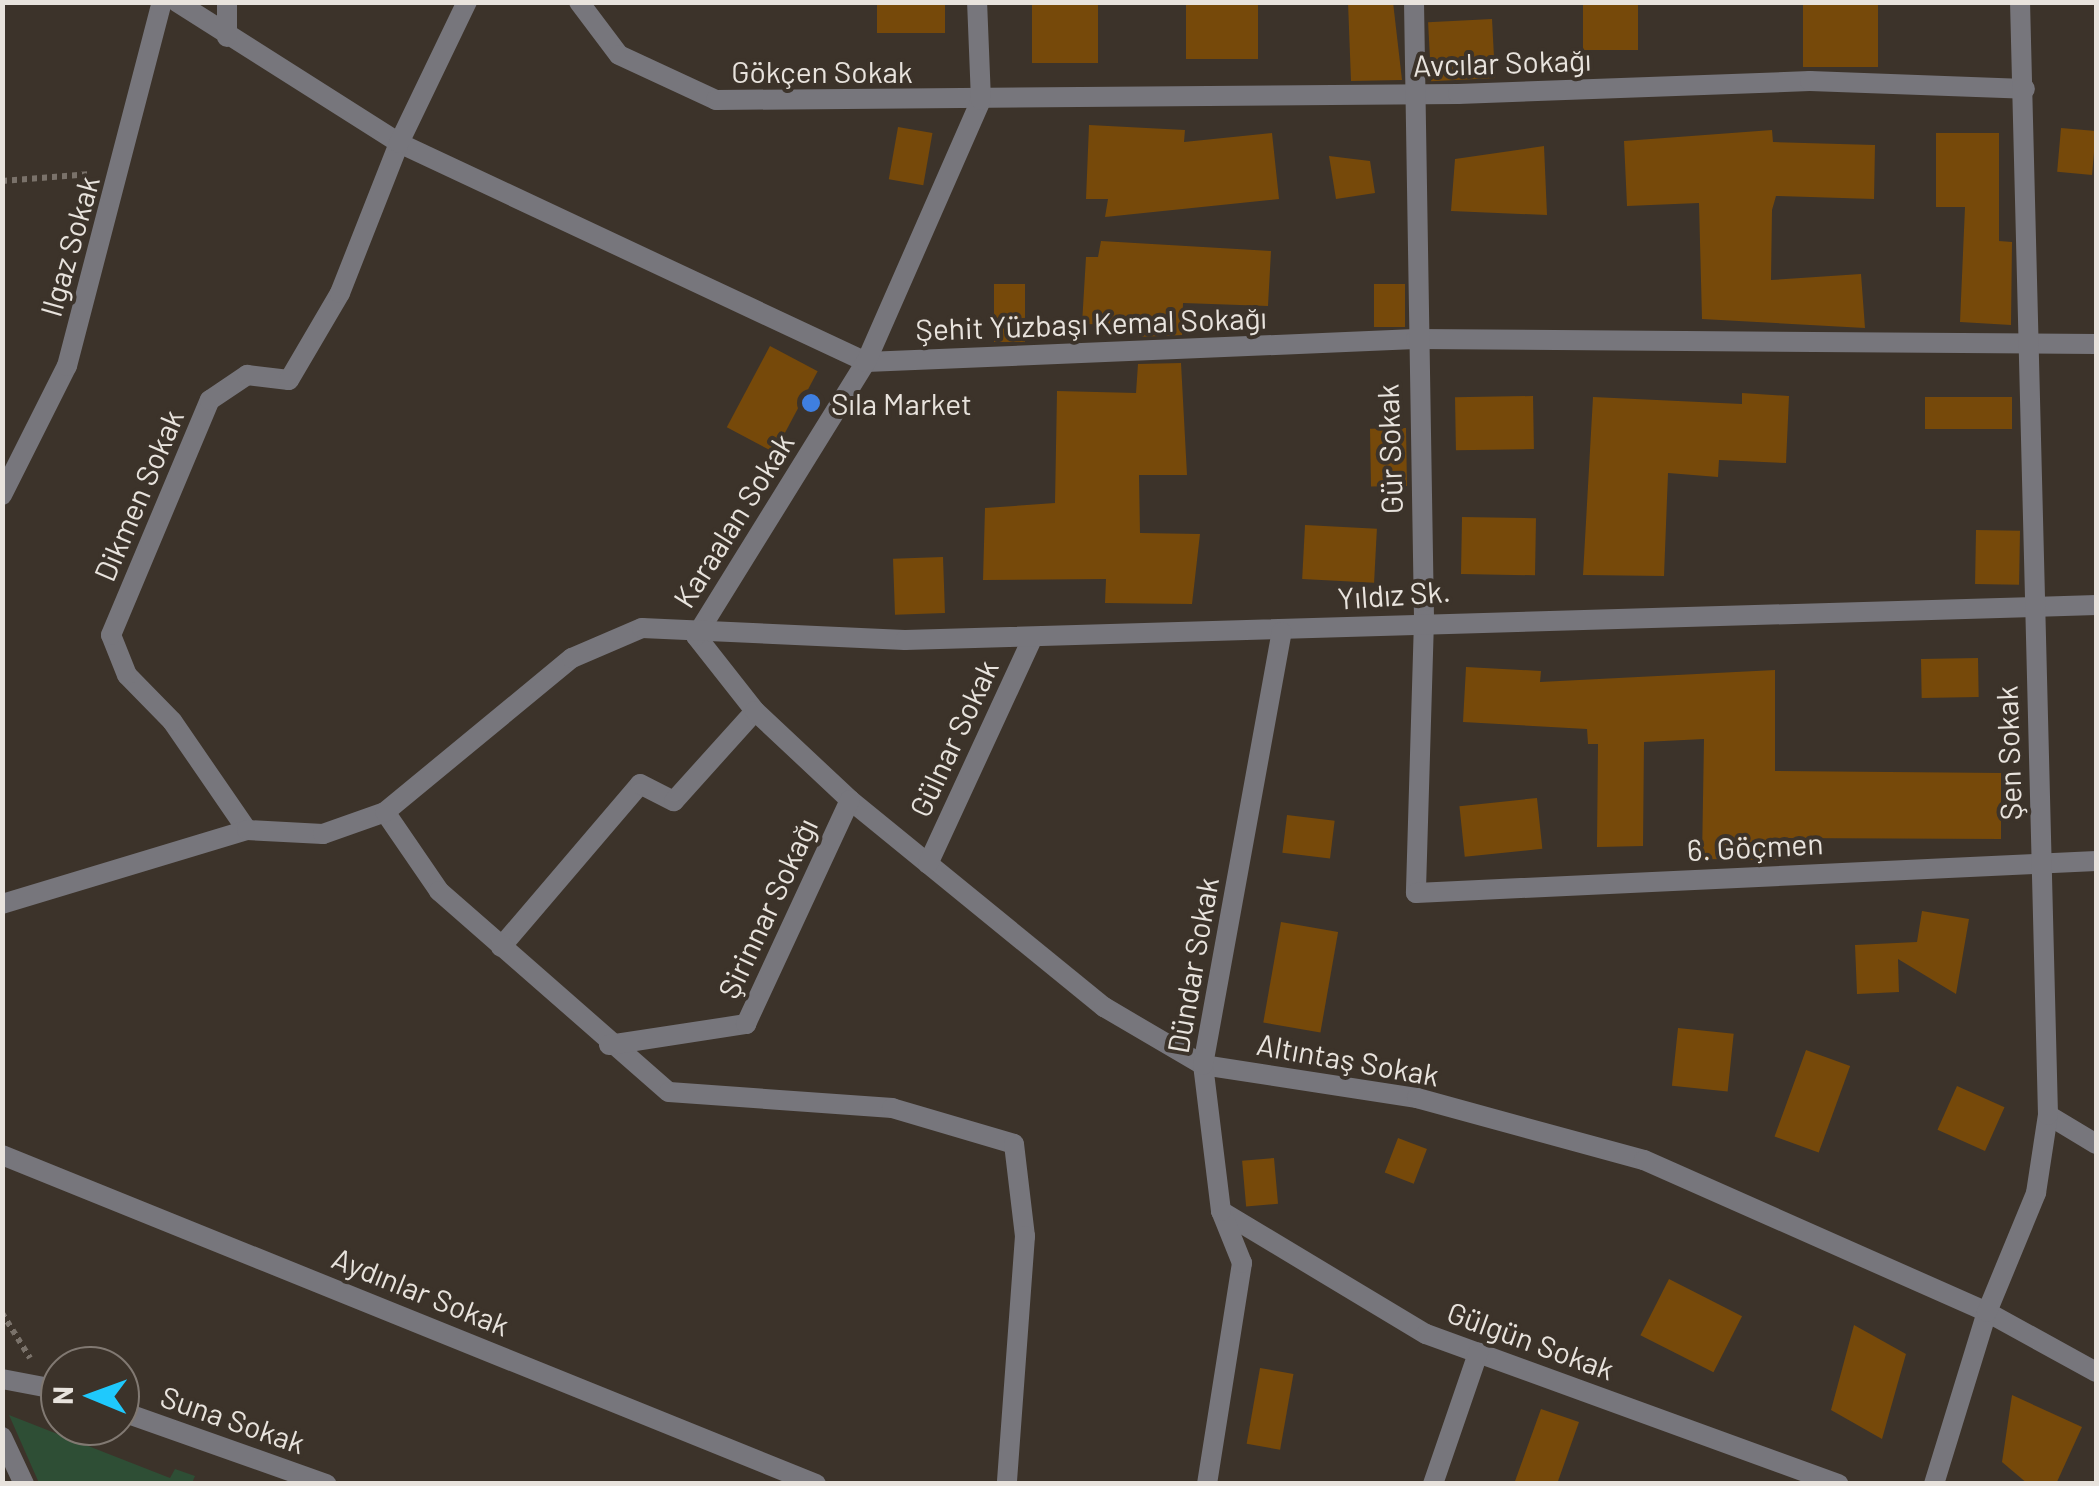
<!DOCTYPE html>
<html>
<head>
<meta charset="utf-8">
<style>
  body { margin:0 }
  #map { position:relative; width:2099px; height:1486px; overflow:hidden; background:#3c332a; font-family:Barlow,sans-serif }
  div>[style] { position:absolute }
  .green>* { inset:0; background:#2e4e35 }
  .building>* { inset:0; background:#76490a; transform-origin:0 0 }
  .path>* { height:6px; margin-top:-3px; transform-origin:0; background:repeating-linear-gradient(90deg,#7a726a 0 5px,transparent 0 10px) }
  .lane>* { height:20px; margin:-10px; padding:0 10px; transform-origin:10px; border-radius:10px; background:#77767c }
  .street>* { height:20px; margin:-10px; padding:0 10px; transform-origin:10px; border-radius:10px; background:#77767c }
  .dots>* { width:28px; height:28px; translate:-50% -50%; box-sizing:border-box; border:5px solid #3c332a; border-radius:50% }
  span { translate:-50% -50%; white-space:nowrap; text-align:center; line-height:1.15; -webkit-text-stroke:8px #3c332a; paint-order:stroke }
  .street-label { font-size:30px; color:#e8e3dd }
  .poi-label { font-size:30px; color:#e8e3dd }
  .left { translate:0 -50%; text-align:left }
  .frame { position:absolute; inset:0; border:5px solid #e8e3dd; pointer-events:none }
  .north { position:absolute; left:40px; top:1346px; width:100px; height:100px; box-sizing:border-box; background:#3c332a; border:2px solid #817972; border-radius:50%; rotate:271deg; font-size:28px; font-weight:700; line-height:40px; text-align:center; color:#e8e3dd }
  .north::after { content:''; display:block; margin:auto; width:35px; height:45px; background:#1fc9fd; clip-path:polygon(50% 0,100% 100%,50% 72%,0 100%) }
</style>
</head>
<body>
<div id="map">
  <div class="green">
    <div style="clip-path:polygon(9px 1415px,170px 1478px,175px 1469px,195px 1476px,192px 1483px,39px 1483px)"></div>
  </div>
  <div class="building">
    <div style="left:877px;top:2px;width:68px;height:31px"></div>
    <div style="left:1032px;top:2px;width:66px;height:61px"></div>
    <div style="left:1186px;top:2px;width:72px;height:57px"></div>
    <div style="clip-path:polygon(1348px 2px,1393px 2px,1402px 80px,1351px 81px)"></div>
    <div style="left:1583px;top:2px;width:55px;height:48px"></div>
    <div style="left:1803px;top:2px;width:75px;height:65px"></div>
    <div style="left:1492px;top:19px;width:59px;height:64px;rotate:87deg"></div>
    <div style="clip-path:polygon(1089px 125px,1185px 130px,1184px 142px,1272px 133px,1279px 199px,1105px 217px,1108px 199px,1086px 199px)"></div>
    <div style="left:898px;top:127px;width:35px;height:53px;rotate:10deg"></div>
    <div style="left:2061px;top:128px;width:35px;height:44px;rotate:5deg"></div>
    <div style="clip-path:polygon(1772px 130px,1773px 142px,1875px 145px,1874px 199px,1776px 196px,1772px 210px,1771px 280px,1861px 274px,1865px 328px,1702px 319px,1699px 203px,1627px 206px,1624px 141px)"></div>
    <div style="clip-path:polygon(1936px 133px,1999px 133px,1999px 241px,2012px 242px,2011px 325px,1960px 322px,1965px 207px,1936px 207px)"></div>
    <div style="clip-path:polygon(1544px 146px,1547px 215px,1451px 211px,1455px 159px)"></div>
    <div style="clip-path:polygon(1329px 156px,1370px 161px,1375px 193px,1336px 199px)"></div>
    <div style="clip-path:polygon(1101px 241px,1271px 251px,1268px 306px,1183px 303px,1182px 335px,1138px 337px,1138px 325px,1082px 324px,1086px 257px,1098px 257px)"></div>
    <div style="left:1025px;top:284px;width:58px;height:31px;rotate:90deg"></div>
    <div style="left:1374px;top:284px;width:31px;height:43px"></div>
    <div style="left:770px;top:346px;width:54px;height:92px;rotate:28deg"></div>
    <div style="clip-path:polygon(1181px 363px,1187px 475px,1139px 475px,1140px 533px,1200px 534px,1192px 604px,1105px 603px,1106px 579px,983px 580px,985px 508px,1055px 503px,1057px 391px,1136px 393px,1138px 364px)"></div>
    <div style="clip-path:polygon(1742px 393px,1789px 396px,1786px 463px,1719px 460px,1718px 477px,1668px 473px,1664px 576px,1583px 575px,1593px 397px,1742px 404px)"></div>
    <div style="left:1533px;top:396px;width:53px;height:78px;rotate:89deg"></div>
    <div style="left:1925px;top:397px;width:87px;height:32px"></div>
    <div style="left:1406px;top:428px;width:58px;height:36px;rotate:89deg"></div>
    <div style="left:1462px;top:517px;width:74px;height:57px;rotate:1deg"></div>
    <div style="left:1305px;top:525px;width:72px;height:54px;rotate:3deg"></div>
    <div style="left:1976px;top:530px;width:44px;height:54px;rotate:1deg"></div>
    <div style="left:943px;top:557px;width:56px;height:50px;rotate:88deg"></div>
    <div style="left:1978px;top:658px;width:39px;height:57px;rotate:89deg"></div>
    <div style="clip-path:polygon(1466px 667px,1541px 671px,1540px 682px,1775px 670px,1775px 771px,2001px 773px,2001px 839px,1784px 838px,1783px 860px,1702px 859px,1704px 739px,1644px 742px,1643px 846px,1597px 847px,1598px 744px,1588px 744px,1587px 729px,1463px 722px)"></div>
    <div style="left:1537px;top:798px;width:51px;height:78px;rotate:84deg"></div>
    <div style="left:1287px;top:815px;width:48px;height:38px;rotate:7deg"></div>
    <div style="clip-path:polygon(1922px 911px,1969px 919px,1956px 994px,1898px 959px,1899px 992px,1857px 994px,1855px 945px,1917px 942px)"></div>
    <div style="left:1281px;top:922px;width:58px;height:102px;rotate:10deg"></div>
    <div style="left:1678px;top:1028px;width:56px;height:58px;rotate:6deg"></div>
    <div style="left:1806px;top:1050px;width:47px;height:92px;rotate:20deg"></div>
    <div style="left:1957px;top:1086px;width:52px;height:48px;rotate:24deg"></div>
    <div style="left:1398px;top:1138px;width:31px;height:37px;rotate:21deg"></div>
    <div style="left:1274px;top:1158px;width:46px;height:32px;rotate:85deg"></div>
    <div style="left:1669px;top:1279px;width:82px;height:63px;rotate:27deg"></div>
    <div style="clip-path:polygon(1854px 1325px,1906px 1354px,1882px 1439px,1831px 1410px)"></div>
    <div style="left:1260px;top:1368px;width:34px;height:77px;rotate:10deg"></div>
    <div style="clip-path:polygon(2012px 1395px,2082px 1427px,2056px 1484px,2028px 1484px,2002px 1462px)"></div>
    <div style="clip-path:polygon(1541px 1409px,1579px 1422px,1557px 1484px,1514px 1484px)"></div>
  </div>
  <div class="path">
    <div style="left:2px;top:181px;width:89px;rotate:-4.5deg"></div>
    <div style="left:2px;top:1313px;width:53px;rotate:58.1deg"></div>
  </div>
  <div class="lane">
    <div style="left:501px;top:947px;width:214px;rotate:-49.5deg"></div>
    <div style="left:640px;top:784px;width:38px;rotate:27deg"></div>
    <div style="left:674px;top:801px;width:121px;rotate:-48deg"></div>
  </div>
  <div class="street">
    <div style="left:177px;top:2px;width:263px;rotate:32.4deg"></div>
    <div style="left:399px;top:143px;width:516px;rotate:25.12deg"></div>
    <div style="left:866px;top:362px;width:550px;rotate:-2.39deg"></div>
    <div style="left:1416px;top:339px;width:680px;rotate:0.42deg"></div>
    <div style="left:227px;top:2px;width:35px;rotate:90deg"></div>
    <div style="left:579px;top:2px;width:66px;rotate:53deg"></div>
    <div style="left:619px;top:55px;width:107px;rotate:24.9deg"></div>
    <div style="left:716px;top:100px;width:742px;rotate:-0.46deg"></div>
    <div style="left:1458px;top:94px;width:352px;rotate:-2.1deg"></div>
    <div style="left:1810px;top:81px;width:215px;rotate:2.1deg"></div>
    <div style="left:1414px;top:2px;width:618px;rotate:89.07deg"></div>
    <div style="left:1424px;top:620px;width:273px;rotate:91.7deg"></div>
    <div style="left:1416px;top:893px;width:681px;rotate:-2.69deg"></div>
    <div style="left:2px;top:495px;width:144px;rotate:-63.3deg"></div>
    <div style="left:67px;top:366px;width:376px;rotate:-75.4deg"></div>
    <div style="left:696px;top:636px;width:95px;rotate:51.8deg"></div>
    <div style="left:755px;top:711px;width:130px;rotate:43.1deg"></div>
    <div style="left:850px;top:800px;width:328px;rotate:39.2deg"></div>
    <div style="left:1104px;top:1007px;width:115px;rotate:30.4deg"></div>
    <div style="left:1203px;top:1065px;width:217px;rotate:8.8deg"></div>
    <div style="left:1417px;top:1098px;width:235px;rotate:15.3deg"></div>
    <div style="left:1644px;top:1160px;width:375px;rotate:23.9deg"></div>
    <div style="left:1987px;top:1312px;width:124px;rotate:28.8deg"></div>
    <div style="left:696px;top:636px;width:322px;rotate:-58.2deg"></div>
    <div style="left:866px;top:362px;width:286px;rotate:-66.3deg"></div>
    <div style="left:981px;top:100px;width:98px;rotate:-92.3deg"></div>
    <div style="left:385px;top:812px;width:96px;rotate:55.6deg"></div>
    <div style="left:439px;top:891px;width:305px;rotate:41.2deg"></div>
    <div style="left:669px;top:1092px;width:224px;rotate:4.1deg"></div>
    <div style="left:892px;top:1108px;width:127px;rotate:16.4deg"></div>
    <div style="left:1014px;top:1144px;width:93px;rotate:83.2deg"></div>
    <div style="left:1025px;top:1236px;width:249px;rotate:94.2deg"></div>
    <div style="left:247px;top:830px;width:132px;rotate:-124.5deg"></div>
    <div style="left:172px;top:721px;width:64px;rotate:-134.4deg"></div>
    <div style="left:127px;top:675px;width:43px;rotate:-111.8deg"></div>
    <div style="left:111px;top:635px;width:255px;rotate:-67.2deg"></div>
    <div style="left:210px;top:400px;width:45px;rotate:-34deg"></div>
    <div style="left:247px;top:375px;width:42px;rotate:6.8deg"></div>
    <div style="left:289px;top:380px;width:101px;rotate:-59.6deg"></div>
    <div style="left:340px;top:293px;width:161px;rotate:-68.5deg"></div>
    <div style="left:399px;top:143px;width:157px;rotate:-64.3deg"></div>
    <div style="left:928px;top:864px;width:250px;rotate:-65.2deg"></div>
    <div style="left:2px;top:904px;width:256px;rotate:-16.8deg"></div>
    <div style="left:247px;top:830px;width:76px;rotate:3deg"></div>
    <div style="left:323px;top:834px;width:66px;rotate:-19.5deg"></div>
    <div style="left:385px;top:812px;width:242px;rotate:-39.5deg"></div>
    <div style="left:572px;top:658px;width:76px;rotate:-23.2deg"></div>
    <div style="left:642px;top:628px;width:263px;rotate:2.6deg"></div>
    <div style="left:905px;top:640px;width:1192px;rotate:-1.68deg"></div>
    <div style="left:609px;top:1045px;width:139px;rotate:-8.7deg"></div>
    <div style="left:746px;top:1024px;width:247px;rotate:-65.1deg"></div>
    <div style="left:2048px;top:1115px;width:56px;rotate:31.1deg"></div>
    <div style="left:2px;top:1155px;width:878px;rotate:22.01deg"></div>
    <div style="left:1221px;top:1211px;width:239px;rotate:31deg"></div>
    <div style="left:1426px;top:1334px;width:439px;rotate:20deg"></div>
    <div style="left:2px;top:1379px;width:59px;rotate:10.7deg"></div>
    <div style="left:120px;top:1411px;width:219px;rotate:19.5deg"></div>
    <div style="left:2px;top:1437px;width:52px;rotate:64.9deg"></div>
    <div style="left:1207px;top:1484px;width:224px;rotate:-81deg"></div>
    <div style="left:1242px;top:1263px;width:56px;rotate:-112deg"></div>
    <div style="left:1221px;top:1211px;width:147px;rotate:-97deg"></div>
    <div style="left:1203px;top:1065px;width:440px;rotate:-79.7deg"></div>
    <div style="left:1433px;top:1484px;width:139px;rotate:-71deg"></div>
    <div style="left:1934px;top:1484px;width:180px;rotate:-72.9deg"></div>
    <div style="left:1987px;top:1312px;width:129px;rotate:-67.6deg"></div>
    <div style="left:2036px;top:1193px;width:79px;rotate:-81.3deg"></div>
    <div style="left:2048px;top:1115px;width:1113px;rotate:-91.44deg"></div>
  </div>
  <div class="dots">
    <div style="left:811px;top:403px;background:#3f7fe0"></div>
  </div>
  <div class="street-label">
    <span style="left:1502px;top:62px;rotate:-2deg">Avcılar Sokağı</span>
    <span style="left:822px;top:71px">Gökçen Sokak</span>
    <span style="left:69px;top:246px;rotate:-74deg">Ilgaz Sokak</span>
    <span style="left:1091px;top:323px;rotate:-2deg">Şehit Yüzbaşı Kemal Sokağı</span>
    <span style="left:1389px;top:449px;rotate:-92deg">Gür Sokak</span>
    <span style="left:138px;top:495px;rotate:-67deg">Dikmen Sokak</span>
    <span style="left:733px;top:520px;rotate:-58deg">Karaalan Sokak</span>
    <span style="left:1394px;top:594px;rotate:-4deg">Yıldız Sk.</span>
    <span style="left:953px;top:738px;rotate:-65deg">Gülnar Sokak</span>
    <span style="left:2008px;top:753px;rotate:-92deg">Şen Sokak</span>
    <span style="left:1755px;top:846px;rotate:-3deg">6. Göçmen</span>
    <span style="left:767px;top:908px;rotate:-65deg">Şirinnar Sokağı</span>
    <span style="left:1192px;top:965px;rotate:-80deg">Dündar Sokak</span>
    <span style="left:1348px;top:1059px;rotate:10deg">Altıntaş Sokak</span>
    <span style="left:421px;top:1291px;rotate:22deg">Aydınlar Sokak</span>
    <span style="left:1531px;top:1340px;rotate:20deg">Gülgün Sokak</span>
    <span style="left:233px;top:1419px;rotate:19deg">Suna Sokak</span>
  </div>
  <div class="poi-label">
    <span class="left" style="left:831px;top:403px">Sıla Market</span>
  </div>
  <div class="frame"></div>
  <div class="north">N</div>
</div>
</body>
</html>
